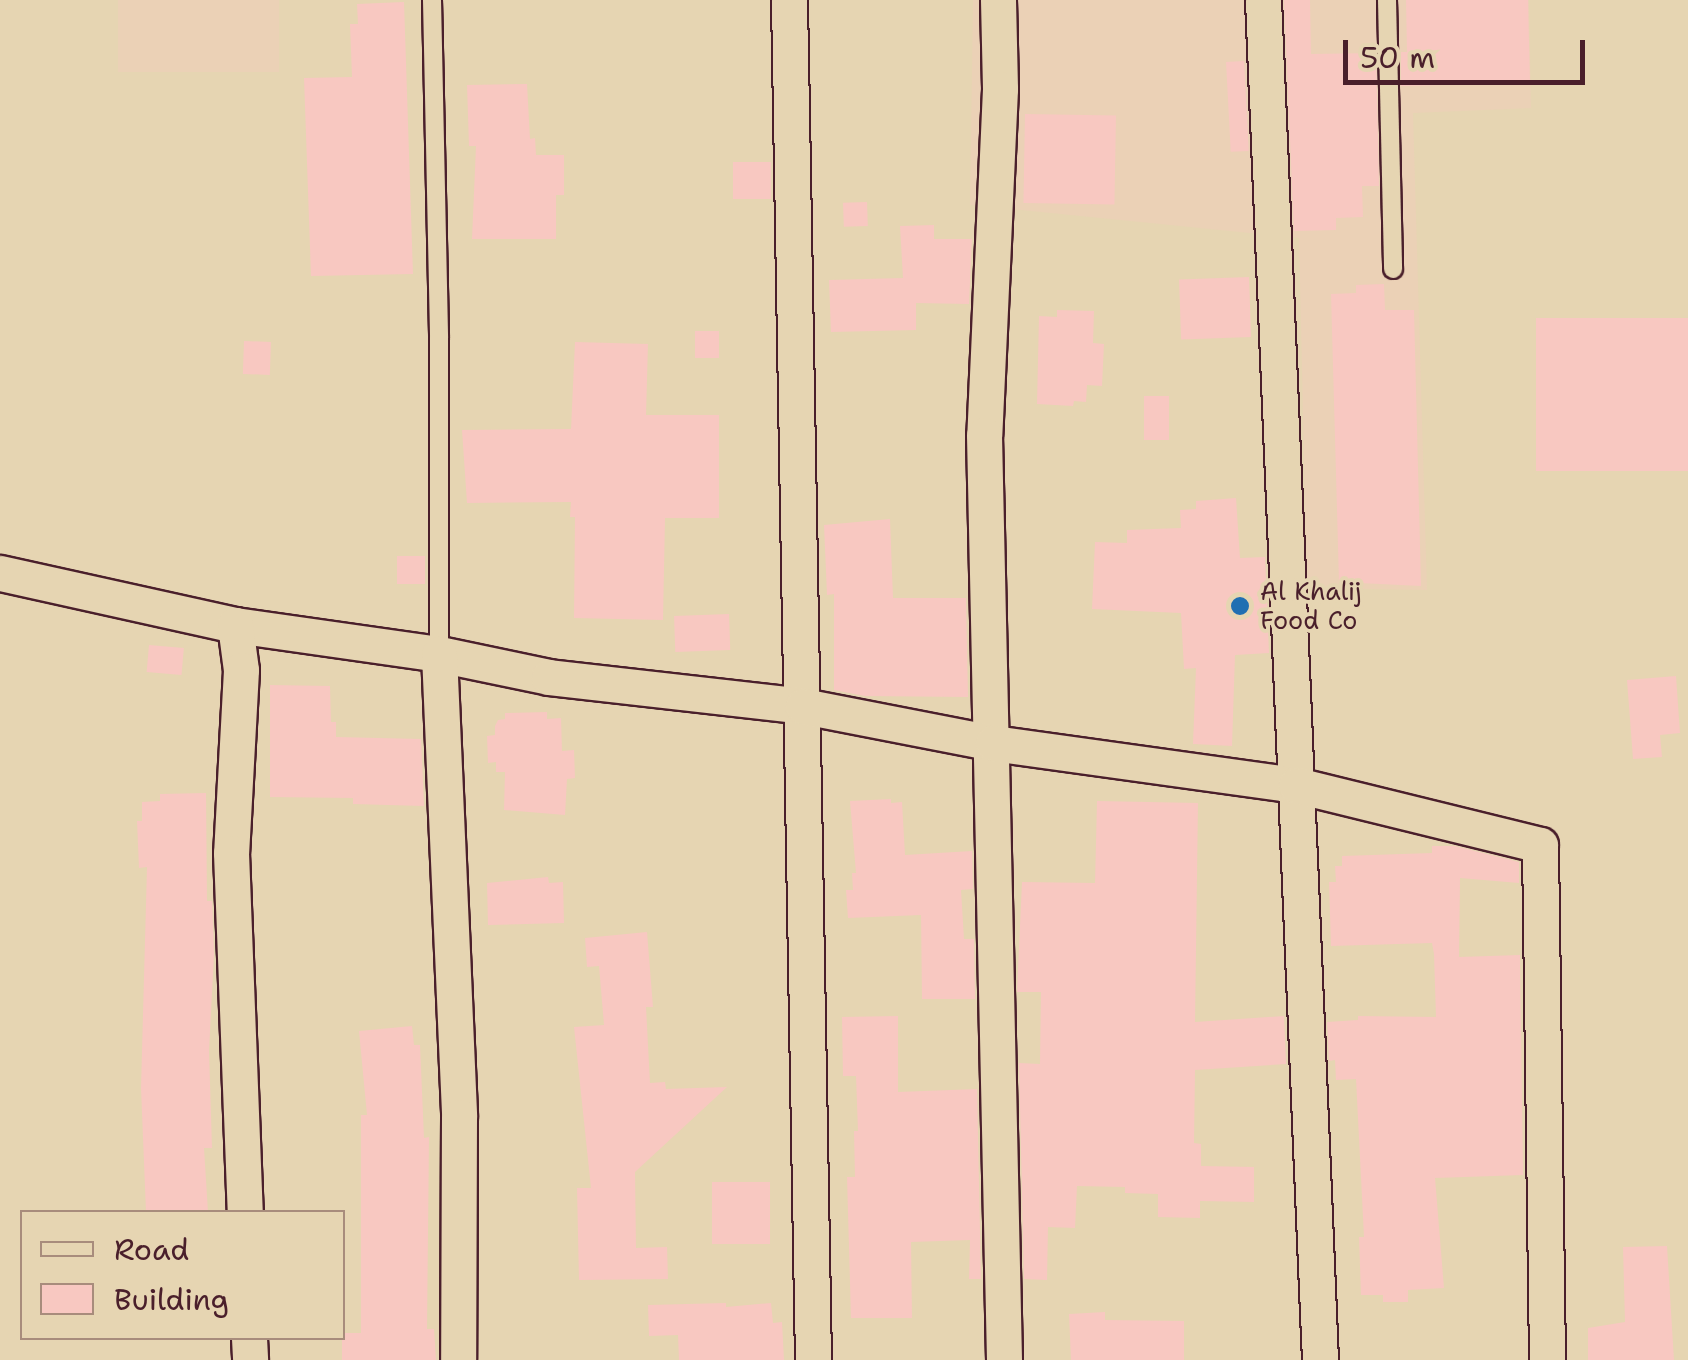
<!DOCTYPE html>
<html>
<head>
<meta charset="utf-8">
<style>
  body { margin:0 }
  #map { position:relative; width:1688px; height:1360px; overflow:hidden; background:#e6d5b2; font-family:"Shantell Sans",sans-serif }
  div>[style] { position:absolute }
  .built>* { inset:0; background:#ebd1b6; transform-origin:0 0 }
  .building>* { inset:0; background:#f8c8c1; transform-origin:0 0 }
  .roads { filter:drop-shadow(2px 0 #4a1f2b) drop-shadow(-2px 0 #4a1f2b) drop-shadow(0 2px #4a1f2b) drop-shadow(0 -2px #4a1f2b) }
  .service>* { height:18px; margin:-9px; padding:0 9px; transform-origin:9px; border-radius:9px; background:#e6d5b2 }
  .minor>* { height:35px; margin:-17.5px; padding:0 17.5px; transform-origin:17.5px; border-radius:17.5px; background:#e6d5b2 }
  .dots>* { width:28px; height:28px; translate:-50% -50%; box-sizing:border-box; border:5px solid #e6d5b2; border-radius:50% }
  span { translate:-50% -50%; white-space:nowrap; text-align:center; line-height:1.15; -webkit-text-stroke:8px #e6d5b2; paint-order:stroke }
  .poi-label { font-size:25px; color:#4a1f2b }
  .left { translate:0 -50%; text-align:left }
  .legend { position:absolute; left:20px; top:1210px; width:325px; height:130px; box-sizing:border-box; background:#e6d5b2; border:2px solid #a88c7c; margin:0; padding:12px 18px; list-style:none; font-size:30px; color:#4a1f2b }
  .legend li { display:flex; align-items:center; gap:20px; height:50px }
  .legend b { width:50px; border:2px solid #a88c7c }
  .scale { position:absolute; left:1343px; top:40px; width:242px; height:45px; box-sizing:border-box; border:5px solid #4a1f2b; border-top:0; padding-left:12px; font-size:30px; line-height:35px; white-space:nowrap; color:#4a1f2b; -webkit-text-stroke:8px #e6d5b2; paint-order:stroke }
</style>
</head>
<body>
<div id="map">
  <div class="built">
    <div style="left:118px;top:0;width:161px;height:72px"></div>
    <div style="clip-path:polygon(973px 0,1529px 0,1531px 108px,1413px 113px,1427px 590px,1307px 588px,1299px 238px,970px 205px)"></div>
  </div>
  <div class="building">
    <div style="clip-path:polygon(1284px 0,1310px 0,1311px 54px,1376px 53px,1379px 186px,1362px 186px,1363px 217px,1336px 218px,1336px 230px,1294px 231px)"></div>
    <div style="clip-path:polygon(1406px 0,1528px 0,1530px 83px,1401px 86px,1401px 52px,1407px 52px)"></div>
    <div style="clip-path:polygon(404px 2px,413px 274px,311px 276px,304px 78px,352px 77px,350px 24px,358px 24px,357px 4px)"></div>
    <div style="left:1244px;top:61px;width:90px;height:18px;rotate:87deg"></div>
    <div style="clip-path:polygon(527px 84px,530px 139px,535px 138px,536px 155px,564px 155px,564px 195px,556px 195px,556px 239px,472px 239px,476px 146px,469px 146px,467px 85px)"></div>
    <div style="left:1025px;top:114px;width:91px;height:89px;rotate:1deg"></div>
    <div style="left:771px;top:162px;width:37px;height:38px;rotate:90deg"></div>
    <div style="left:867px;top:202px;width:24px;height:24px;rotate:88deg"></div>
    <div style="clip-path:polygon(934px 225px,934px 239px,972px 239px,969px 304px,916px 303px,916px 330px,831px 332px,829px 280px,903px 278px,900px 226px)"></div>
    <div style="left:1249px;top:277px;width:60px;height:70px;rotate:88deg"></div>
    <div style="clip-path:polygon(1384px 284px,1385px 310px,1414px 310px,1421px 586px,1339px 582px,1331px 294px,1356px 293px,1356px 285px)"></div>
    <div style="clip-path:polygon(1057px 310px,1094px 311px,1093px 343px,1104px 344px,1102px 386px,1087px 385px,1086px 402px,1074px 401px,1073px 406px,1037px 404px,1039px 316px,1057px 317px)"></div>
    <div style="left:1688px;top:318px;width:153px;height:152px;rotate:90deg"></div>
    <div style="left:695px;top:331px;width:24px;height:27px"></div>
    <div style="left:244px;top:341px;width:27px;height:33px;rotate:2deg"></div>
    <div style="clip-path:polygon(575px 342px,648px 344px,646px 415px,719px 415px,719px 518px,665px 518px,663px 620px,574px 618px,575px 517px,570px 517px,571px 502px,467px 503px,462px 430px,571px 429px)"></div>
    <div style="left:1144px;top:396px;width:25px;height:44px"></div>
    <div style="clip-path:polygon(1236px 498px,1240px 558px,1265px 557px,1269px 653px,1235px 655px,1232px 746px,1193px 744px,1196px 668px,1184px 669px,1181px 613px,1092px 609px,1095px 542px,1127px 543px,1127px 530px,1181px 528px,1180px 510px,1196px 509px,1196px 501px)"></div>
    <div style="clip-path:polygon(890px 519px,893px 598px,966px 598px,968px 697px,865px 696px,834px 690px,834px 594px,827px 595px,824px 525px)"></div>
    <div style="left:397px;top:556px;width:28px;height:28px"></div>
    <div style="left:729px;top:614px;width:36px;height:55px;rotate:88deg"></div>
    <div style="left:149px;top:645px;width:35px;height:27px;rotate:5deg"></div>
    <div style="clip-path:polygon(1676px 676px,1680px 733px,1660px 735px,1662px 757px,1633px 759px,1627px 680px)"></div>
    <div style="clip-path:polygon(270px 685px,330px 686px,331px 722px,336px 722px,336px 737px,421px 739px,424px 806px,353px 804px,353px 798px,270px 797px)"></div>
    <div style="clip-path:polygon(547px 712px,547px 719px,561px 718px,562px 751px,574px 750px,575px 778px,567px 779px,565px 815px,504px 810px,505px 772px,496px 772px,496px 762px,488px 763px,487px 736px,495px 735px,495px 726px,498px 720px,505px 719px,505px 713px)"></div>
    <div style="clip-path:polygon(206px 793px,207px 901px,212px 901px,214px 954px,209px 1051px,212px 1148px,204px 1148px,208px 1212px,146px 1212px,141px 1088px,147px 867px,139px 868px,137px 821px,142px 821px,142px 802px,160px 801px,160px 794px)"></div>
    <div style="clip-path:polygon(891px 799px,891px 803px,902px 802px,905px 855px,972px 851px,973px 889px,961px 890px,964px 939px,974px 939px,975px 999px,922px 999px,921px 915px,848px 918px,846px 890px,853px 890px,852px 873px,856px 873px,850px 801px)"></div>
    <div style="clip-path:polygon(1097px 801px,1198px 803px,1195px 1022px,1284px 1016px,1286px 1064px,1195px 1070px,1194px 1143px,1201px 1144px,1201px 1166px,1254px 1167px,1254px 1202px,1200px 1201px,1200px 1218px,1158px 1217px,1158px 1194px,1125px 1193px,1125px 1187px,1077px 1186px,1075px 1228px,1048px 1227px,1047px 1280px,1024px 1279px,1019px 1063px,1040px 1064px,1041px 992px,1017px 992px,1022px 882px,1095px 883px)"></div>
    <div style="clip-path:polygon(1432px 846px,1455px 846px,1519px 862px,1519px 883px,1460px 878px,1459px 957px,1520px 955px,1523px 1175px,1435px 1178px,1444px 1288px,1408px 1290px,1408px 1302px,1383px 1302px,1383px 1295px,1361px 1295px,1359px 1237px,1364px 1237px,1356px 1079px,1336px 1080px,1335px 1060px,1329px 1061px,1327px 1022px,1358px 1020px,1358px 1016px,1436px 1017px,1434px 954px,1432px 943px,1331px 946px,1329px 882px,1336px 882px,1335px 866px,1342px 866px,1342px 856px,1432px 853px)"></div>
    <div style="clip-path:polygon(548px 877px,549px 883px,563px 882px,564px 923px,488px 925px,487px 883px)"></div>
    <div style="clip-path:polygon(647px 932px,653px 1007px,646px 1007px,650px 1083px,665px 1082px,666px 1089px,727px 1087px,635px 1172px,636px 1248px,667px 1247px,668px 1279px,579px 1280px,577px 1188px,591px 1188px,574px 1027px,604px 1025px,599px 966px,587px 967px,585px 938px)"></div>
    <div style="clip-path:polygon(898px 1016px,898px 1092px,977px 1089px,981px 1279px,969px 1279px,970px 1240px,911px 1242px,912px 1318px,851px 1318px,847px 1177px,855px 1177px,854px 1131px,858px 1131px,856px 1076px,843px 1076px,842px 1017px)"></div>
    <div style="clip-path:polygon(412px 1026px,414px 1045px,420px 1045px,424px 1138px,429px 1137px,427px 1329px,434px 1329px,436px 1360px,342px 1360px,342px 1333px,361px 1333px,361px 1115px,367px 1115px,359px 1031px)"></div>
    <div style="left:712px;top:1182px;width:58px;height:62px"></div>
    <div style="clip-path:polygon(1667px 1246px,1674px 1360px,1588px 1360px,1588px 1328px,1625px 1322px,1623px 1247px)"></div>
    <div style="clip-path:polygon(726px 1303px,726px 1307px,771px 1303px,773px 1323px,782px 1322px,784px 1360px,679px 1360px,678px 1335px,649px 1336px,648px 1305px)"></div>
    <div style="clip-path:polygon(1105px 1312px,1105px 1320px,1184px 1321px,1184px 1360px,1071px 1360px,1069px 1314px)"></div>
  </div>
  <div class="roads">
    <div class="service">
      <div style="left:432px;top:0;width:338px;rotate:88.8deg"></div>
      <div style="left:439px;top:338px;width:316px;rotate:90deg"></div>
      <div style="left:1387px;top:0;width:269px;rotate:88.7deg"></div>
    </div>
    <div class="minor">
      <div style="left:789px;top:0;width:1360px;rotate:88.99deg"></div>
      <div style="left:998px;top:0;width:89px;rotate:88.7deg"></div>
      <div style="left:1000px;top:89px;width:346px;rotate:92.6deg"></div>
      <div style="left:984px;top:435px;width:925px;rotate:88.76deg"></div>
      <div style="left:1263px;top:0;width:1361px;rotate:87.6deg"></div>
      <div style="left:0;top:573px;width:241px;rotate:12.5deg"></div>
      <div style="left:235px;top:625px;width:206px;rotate:8.1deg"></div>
      <div style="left:439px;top:654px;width:112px;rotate:11.8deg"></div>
      <div style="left:549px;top:677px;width:256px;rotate:6.5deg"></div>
      <div style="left:803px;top:706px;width:194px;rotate:11deg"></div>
      <div style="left:993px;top:743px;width:306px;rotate:7.9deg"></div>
      <div style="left:1296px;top:785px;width:251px;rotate:13.8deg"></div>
      <div style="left:1540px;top:845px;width:515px;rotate:89.22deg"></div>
      <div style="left:235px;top:625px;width:45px;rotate:82.4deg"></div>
      <div style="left:241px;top:670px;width:183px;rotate:93.1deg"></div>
      <div style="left:231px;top:853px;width:359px;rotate:87.8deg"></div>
      <div style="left:439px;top:654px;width:463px;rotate:87.5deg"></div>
      <div style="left:459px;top:1117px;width:243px;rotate:90.2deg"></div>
      <div style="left:249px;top:1338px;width:22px;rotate:87deg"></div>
    </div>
  </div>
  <div class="dots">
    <div style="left:1240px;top:606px;background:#1f6fb2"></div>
  </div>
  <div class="poi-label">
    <span class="left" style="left:1260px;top:606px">Al Khalij<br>Food Co</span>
  </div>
  <ul class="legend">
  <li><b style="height:12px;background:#e6d5b2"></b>Road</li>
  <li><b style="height:28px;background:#f8c8c1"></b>Building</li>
  </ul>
  <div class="scale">50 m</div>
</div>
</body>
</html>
